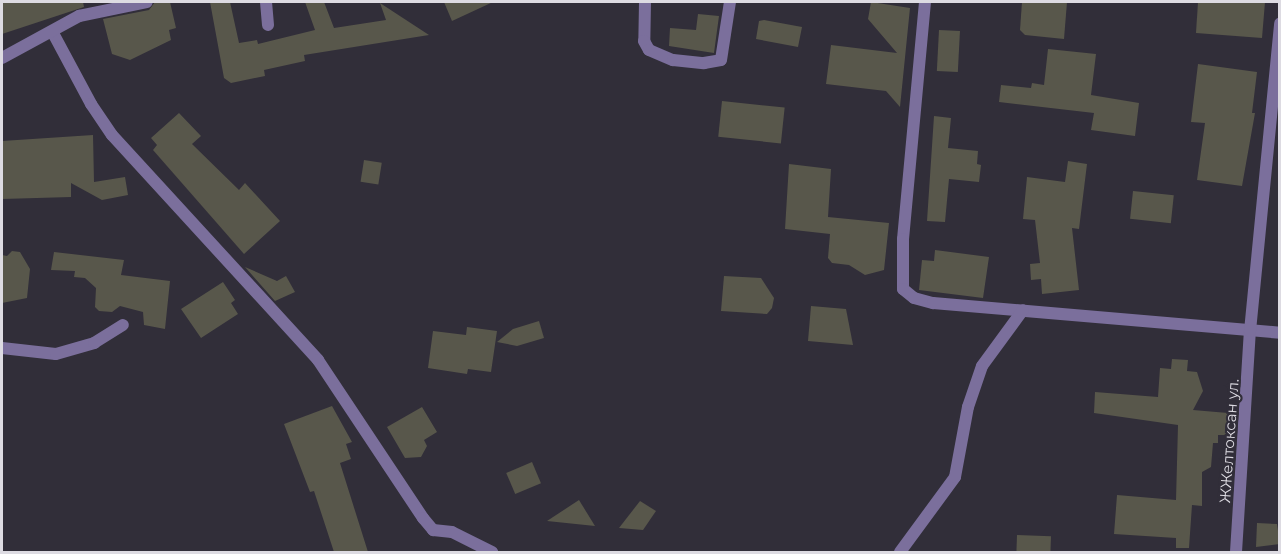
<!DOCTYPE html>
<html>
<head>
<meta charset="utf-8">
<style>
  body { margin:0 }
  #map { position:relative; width:1281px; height:554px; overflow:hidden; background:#312e39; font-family:Montserrat,sans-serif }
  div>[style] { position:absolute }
  .building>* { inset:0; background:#58574b; transform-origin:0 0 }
  .street>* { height:12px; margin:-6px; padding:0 6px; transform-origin:6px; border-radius:6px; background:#7b6f9c }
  span { translate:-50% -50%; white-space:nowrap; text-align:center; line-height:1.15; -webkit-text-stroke:4.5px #312e39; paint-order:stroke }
  .street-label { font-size:15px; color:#dddbe2 }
  .frame { position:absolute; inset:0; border:3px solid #dddbe2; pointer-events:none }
</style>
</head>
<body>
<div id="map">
  <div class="building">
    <div style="clip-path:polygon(2px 2px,83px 2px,84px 7px,2px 34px)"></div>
    <div style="clip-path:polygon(155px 2px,170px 2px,176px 28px,169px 30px,171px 40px,130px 60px,112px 54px,103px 19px,149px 10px)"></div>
    <div style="clip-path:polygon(210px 2px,230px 2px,239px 43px,257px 40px,258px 44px,315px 30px,305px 2px,324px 2px,334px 28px,386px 20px,380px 3px,429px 35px,304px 55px,305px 61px,264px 70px,265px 76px,231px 83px,224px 78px)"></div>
    <div style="clip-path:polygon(444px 2px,493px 2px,452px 21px)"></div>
    <div style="clip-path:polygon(871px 2px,910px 8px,900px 107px,886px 91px,826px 84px,831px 45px,897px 53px,868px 19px)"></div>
    <div style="clip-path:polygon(1022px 2px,1067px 2px,1064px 39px,1025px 35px,1020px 30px)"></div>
    <div style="clip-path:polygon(1198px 2px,1265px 2px,1262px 38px,1196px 33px)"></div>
    <div style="clip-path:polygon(698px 14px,719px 16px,714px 53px,669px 46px,670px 28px,696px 30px)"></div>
    <div style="clip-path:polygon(764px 20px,802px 27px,798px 47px,756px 39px,759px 21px)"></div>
    <div style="left:939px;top:30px;width:21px;height:41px;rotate:3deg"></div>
    <div style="clip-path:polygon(1048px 49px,1096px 54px,1091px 95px,1139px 103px,1135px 136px,1091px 130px,1094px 113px,999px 102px,1001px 85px,1031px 88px,1032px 83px,1044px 85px)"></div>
    <div style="clip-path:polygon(1198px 64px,1257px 72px,1252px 113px,1255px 113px,1242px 186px,1197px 180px,1205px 123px,1191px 122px)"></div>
    <div style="left:722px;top:101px;width:63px;height:36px;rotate:6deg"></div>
    <div style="clip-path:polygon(179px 113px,201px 136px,192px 144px,239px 190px,245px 183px,280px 221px,244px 254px,153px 150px,157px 145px,151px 138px)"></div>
    <div style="clip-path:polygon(934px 116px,951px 118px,948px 148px,978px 151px,977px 164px,981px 165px,979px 182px,949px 179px,945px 222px,927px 221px)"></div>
    <div style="clip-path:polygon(93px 135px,94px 182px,125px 177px,128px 195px,102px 200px,71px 183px,71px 197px,2px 199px,2px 141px)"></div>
    <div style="left:364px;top:160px;width:18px;height:22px;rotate:9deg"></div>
    <div style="clip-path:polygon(1068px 161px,1087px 164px,1079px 229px,1072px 228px,1079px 290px,1042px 294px,1041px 279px,1031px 280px,1030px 264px,1040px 263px,1035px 220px,1023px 219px,1027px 177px,1065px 182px)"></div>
    <div style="clip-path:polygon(789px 164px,831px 169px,828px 217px,889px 223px,884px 270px,865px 275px,849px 265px,832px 263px,828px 258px,830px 234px,785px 229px)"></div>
    <div style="left:1133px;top:191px;width:41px;height:28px;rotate:6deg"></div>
    <div style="clip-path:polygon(935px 250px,989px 257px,983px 298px,919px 290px,922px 260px,934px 261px)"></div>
    <div style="clip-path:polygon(12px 251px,20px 252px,30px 269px,27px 298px,2px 303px,2px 255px,7px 256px)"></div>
    <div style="clip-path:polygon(54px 252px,124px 260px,121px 275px,170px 281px,165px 329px,144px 325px,143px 312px,120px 306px,112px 312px,99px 311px,95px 307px,96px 288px,85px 278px,74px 277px,75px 271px,51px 270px)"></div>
    <div style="clip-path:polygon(245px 267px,277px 281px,286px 276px,295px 292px,275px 301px)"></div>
    <div style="clip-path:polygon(724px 276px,761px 278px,774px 298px,772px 308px,767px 314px,721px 311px)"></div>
    <div style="clip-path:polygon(223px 282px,235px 300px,231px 303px,238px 314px,201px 338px,181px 309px)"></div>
    <div style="clip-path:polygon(811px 306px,846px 309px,853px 345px,808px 341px)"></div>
    <div style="clip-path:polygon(539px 321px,544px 338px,517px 346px,497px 342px,513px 329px)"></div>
    <div style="clip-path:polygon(467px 327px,497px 331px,491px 372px,468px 369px,467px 374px,428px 368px,433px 331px,466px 335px)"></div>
    <div style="clip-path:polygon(1172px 359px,1188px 360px,1187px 371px,1197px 372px,1203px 391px,1193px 410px,1228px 413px,1226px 435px,1218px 435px,1218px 443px,1213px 443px,1211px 467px,1202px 472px,1202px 506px,1192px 505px,1189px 548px,1176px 548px,1176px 538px,1114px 534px,1117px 495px,1176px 500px,1178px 425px,1094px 413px,1095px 392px,1158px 397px,1160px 368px,1171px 369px)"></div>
    <div style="clip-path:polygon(332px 406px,352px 442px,346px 444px,351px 459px,340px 463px,368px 552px,334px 552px,314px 491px,310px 492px,284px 424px)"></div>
    <div style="clip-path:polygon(422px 407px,437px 432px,424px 440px,427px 446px,421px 457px,405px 458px,387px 427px)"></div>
    <div style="left:532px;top:462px;width:23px;height:28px;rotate:67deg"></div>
    <div style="clip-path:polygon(579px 500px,595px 526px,547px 521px)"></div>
    <div style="clip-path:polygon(640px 501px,656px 511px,643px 530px,619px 528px)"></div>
    <div style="clip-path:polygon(1257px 523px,1277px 524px,1280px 544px,1256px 547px)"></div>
    <div style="left:1017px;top:535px;width:34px;height:17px;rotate:2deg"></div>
  </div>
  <div class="street">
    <div style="left:266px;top:2px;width:23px;rotate:85deg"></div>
    <div style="left:645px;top:2px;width:39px;rotate:91deg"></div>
    <div style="left:644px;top:41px;width:10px;rotate:61deg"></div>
    <div style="left:649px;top:50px;width:26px;rotate:23deg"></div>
    <div style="left:673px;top:60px;width:31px;rotate:6deg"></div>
    <div style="left:704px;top:63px;width:17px;rotate:-10deg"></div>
    <div style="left:721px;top:60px;width:59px;rotate:-81.2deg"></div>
    <div style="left:925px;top:2px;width:238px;rotate:95.3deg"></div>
    <div style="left:903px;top:239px;width:50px;rotate:90deg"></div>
    <div style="left:903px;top:289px;width:14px;rotate:39deg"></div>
    <div style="left:914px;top:298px;width:20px;rotate:15deg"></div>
    <div style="left:933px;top:303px;width:348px;rotate:4.9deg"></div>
    <div style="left:53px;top:33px;width:81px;rotate:61.8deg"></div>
    <div style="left:91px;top:104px;width:37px;rotate:56deg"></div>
    <div style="left:112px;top:135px;width:305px;rotate:47.5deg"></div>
    <div style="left:318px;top:360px;width:190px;rotate:56.4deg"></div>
    <div style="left:423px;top:518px;width:16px;rotate:50deg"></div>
    <div style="left:433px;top:530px;width:19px;rotate:6deg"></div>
    <div style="left:452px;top:532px;width:45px;rotate:26.6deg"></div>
    <div style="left:2px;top:58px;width:88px;rotate:-28.6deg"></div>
    <div style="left:79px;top:16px;width:69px;rotate:-11.6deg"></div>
    <div style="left:2px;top:348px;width:54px;rotate:6.3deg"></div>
    <div style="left:56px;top:354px;width:40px;rotate:-16deg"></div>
    <div style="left:94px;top:343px;width:34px;rotate:-32deg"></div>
    <div style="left:900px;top:552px;width:93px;rotate:-53.7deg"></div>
    <div style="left:955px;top:477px;width:71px;rotate:-79.5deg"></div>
    <div style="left:968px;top:407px;width:43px;rotate:-71.1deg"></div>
    <div style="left:982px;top:366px;width:69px;rotate:-53.8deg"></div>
    <div style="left:1236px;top:552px;width:221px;rotate:-86.4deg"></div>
    <div style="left:1250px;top:331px;width:309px;rotate:-84.4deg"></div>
  </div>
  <div class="street-label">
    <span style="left:1229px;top:441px;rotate:-86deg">ЖЖелтоксан ул.</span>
  </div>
  <div class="frame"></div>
</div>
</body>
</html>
